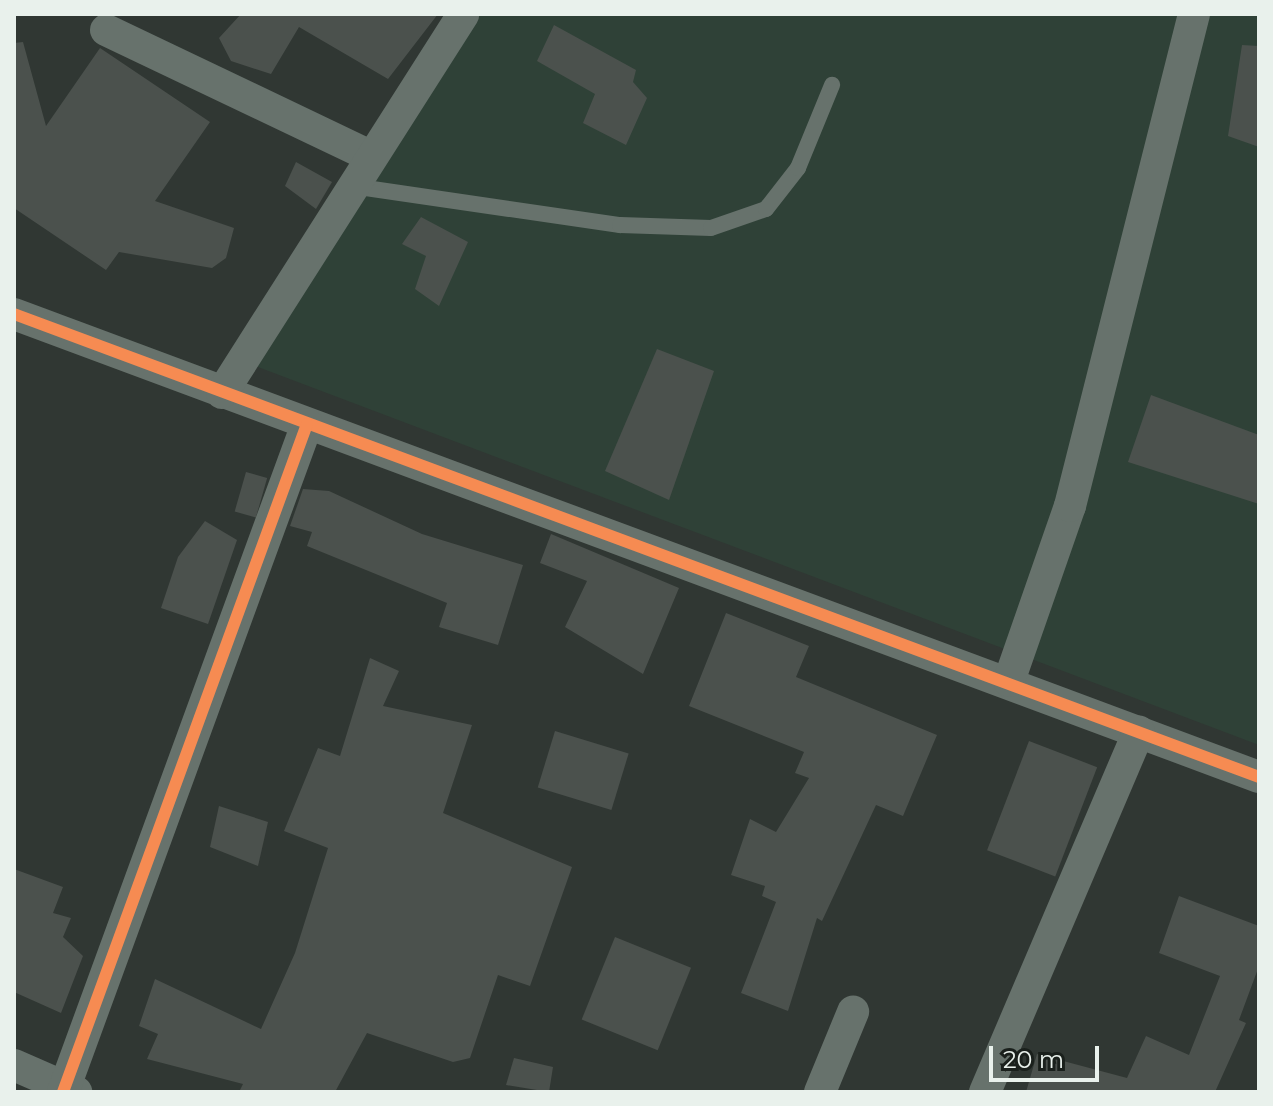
<!DOCTYPE html>
<html>
<head>
<meta charset="utf-8">
<style>
  body { margin:0 }
  #map { position:relative; width:1273px; height:1106px; overflow:hidden; background:#303733; font-family:Montserrat,sans-serif }
  div>[style] { position:absolute }
  .built>* { inset:0; background:#2f4137 }
  .building>* { inset:0; background:#4b514d; transform-origin:0 0 }
  .service>* { height:16px; margin:-8px; padding:0 8px; transform-origin:8px; border-radius:8px; background:#67726c }
  .minor>* { height:32px; margin:-16px; padding:0 16px; transform-origin:16px; border-radius:16px; background:#67726c }
  .cycleway>* { height:12px; margin:-6px; padding:0 6px; transform-origin:6px; border-radius:6px; background:#f68b52 }
  span { translate:-50% -50%; white-space:nowrap; text-align:center; line-height:1.15; -webkit-text-stroke:6px #1a201c; paint-order:stroke }
  .frame { position:absolute; inset:0; border:16px solid #e9f1ec; pointer-events:none }
  .scale { position:absolute; left:989px; top:1046px; width:110px; height:36px; box-sizing:border-box; border:4px solid #e9f1ec; border-top:0; padding-left:10px; font-size:24px; line-height:28px; white-space:nowrap; color:#e9f1ec; -webkit-text-stroke:6px #1a201c; paint-order:stroke }
</style>
</head>
<body>
<div id="map">
  <div class="built">
    <div style="clip-path:polygon(477px 14px,1259px 14px,1259px 745px,250px 364px)"></div>
  </div>
  <div class="building">
    <div style="clip-path:polygon(241px 14px,438px 14px,388px 79px,299px 27px,271px 74px,231px 61px,219px 38px)"></div>
    <div style="clip-path:polygon(554px 25px,636px 70px,633px 82px,647px 98px,626px 145px,583px 123px,595px 94px,537px 61px)"></div>
    <div style="clip-path:polygon(23px 42px,46px 126px,100px 48px,210px 122px,155px 201px,234px 228px,226px 258px,212px 268px,119px 252px,106px 270px,14px 208px,14px 43px)"></div>
    <div style="clip-path:polygon(1242px 45px,1259px 46px,1259px 147px,1228px 136px)"></div>
    <div style="clip-path:polygon(296px 162px,332px 182px,316px 209px,285px 186px)"></div>
    <div style="clip-path:polygon(421px 217px,468px 242px,439px 306px,415px 289px,426px 256px,402px 244px)"></div>
    <div style="clip-path:polygon(657px 349px,714px 371px,669px 500px,605px 471px)"></div>
    <div style="clip-path:polygon(1151px 395px,1259px 435px,1259px 504px,1128px 462px)"></div>
    <div style="left:246px;top:472px;width:22px;height:41px;rotate:16deg"></div>
    <div style="clip-path:polygon(303px 489px,329px 491px,422px 534px,523px 565px,498px 645px,439px 627px,447px 603px,307px 546px,312px 532px,290px 526px)"></div>
    <div style="clip-path:polygon(205px 521px,237px 540px,208px 624px,161px 608px,178px 557px)"></div>
    <div style="clip-path:polygon(551px 534px,679px 588px,643px 674px,565px 627px,587px 581px,540px 563px)"></div>
    <div style="clip-path:polygon(726px 613px,809px 646px,796px 677px,937px 735px,903px 816px,876px 805px,822px 921px,817px 918px,788px 1011px,741px 993px,776px 902px,762px 896px,765px 886px,731px 875px,750px 819px,776px 832px,809px 778px,795px 773px,804px 752px,689px 706px)"></div>
    <div style="clip-path:polygon(370px 658px,399px 671px,383px 706px,472px 725px,443px 813px,572px 867px,530px 986px,498px 975px,470px 1058px,453px 1062px,367px 1033px,335px 1092px,239px 1092px,243px 1084px,147px 1059px,158px 1034px,139px 1026px,155px 979px,261px 1029px,295px 953px,328px 848px,284px 831px,318px 748px,340px 756px)"></div>
    <div style="left:555px;top:731px;width:77px;height:59px;rotate:17deg"></div>
    <div style="left:1029px;top:741px;width:73px;height:117px;rotate:21deg"></div>
    <div style="clip-path:polygon(219px 806px,268px 822px,258px 866px,210px 847px)"></div>
    <div style="clip-path:polygon(14px 869px,63px 887px,53px 913px,71px 918px,63px 937px,83px 956px,61px 1013px,14px 992px)"></div>
    <div style="clip-path:polygon(1179px 896px,1259px 926px,1259px 966px,1239px 1020px,1246px 1023px,1215px 1092px,1026px 1092px,1037px 1054px,1127px 1078px,1146px 1036px,1189px 1055px,1220px 976px,1159px 953px)"></div>
    <div style="left:615px;top:937px;width:82px;height:89px;rotate:22deg"></div>
    <div style="clip-path:polygon(514px 1058px,553px 1067px,549px 1092px,506px 1085px)"></div>
  </div>
  <div class="service">
    <div style="left:352px;top:186px;width:271px;rotate:8.3deg"></div>
    <div style="left:620px;top:225px;width:91px;rotate:1.9deg"></div>
    <div style="left:711px;top:228px;width:58px;rotate:-19.1deg"></div>
    <div style="left:766px;top:209px;width:52px;rotate:-52deg"></div>
    <div style="left:798px;top:168px;width:90px;rotate:-67.7deg"></div>
  </div>
  <div class="minor">
    <div style="left:106px;top:30px;width:293px;rotate:25.5deg"></div>
    <div style="left:14px;top:314px;width:1328px;rotate:20.4deg"></div>
    <div style="left:222px;top:393px;width:449px;rotate:-57.5deg"></div>
    <div style="left:1009px;top:681px;width:185px;rotate:-70.8deg"></div>
    <div style="left:1070px;top:506px;width:507px;rotate:-75.85deg"></div>
    <div style="left:14px;top:1065px;width:68px;rotate:23.5deg"></div>
    <div style="left:63px;top:1092px;width:711px;rotate:-69.93deg"></div>
    <div style="left:820px;top:1092px;width:87px;rotate:-67.6deg"></div>
    <div style="left:985px;top:1092px;width:392px;rotate:-66.9deg"></div>
  </div>
  <div class="cycleway">
    <div style="left:14px;top:314px;width:1328px;rotate:20.4deg"></div>
    <div style="left:63px;top:1092px;width:711px;rotate:-69.93deg"></div>
  </div>
  <div class="frame"></div>
  <div class="scale">20 m</div>
</div>
</body>
</html>
